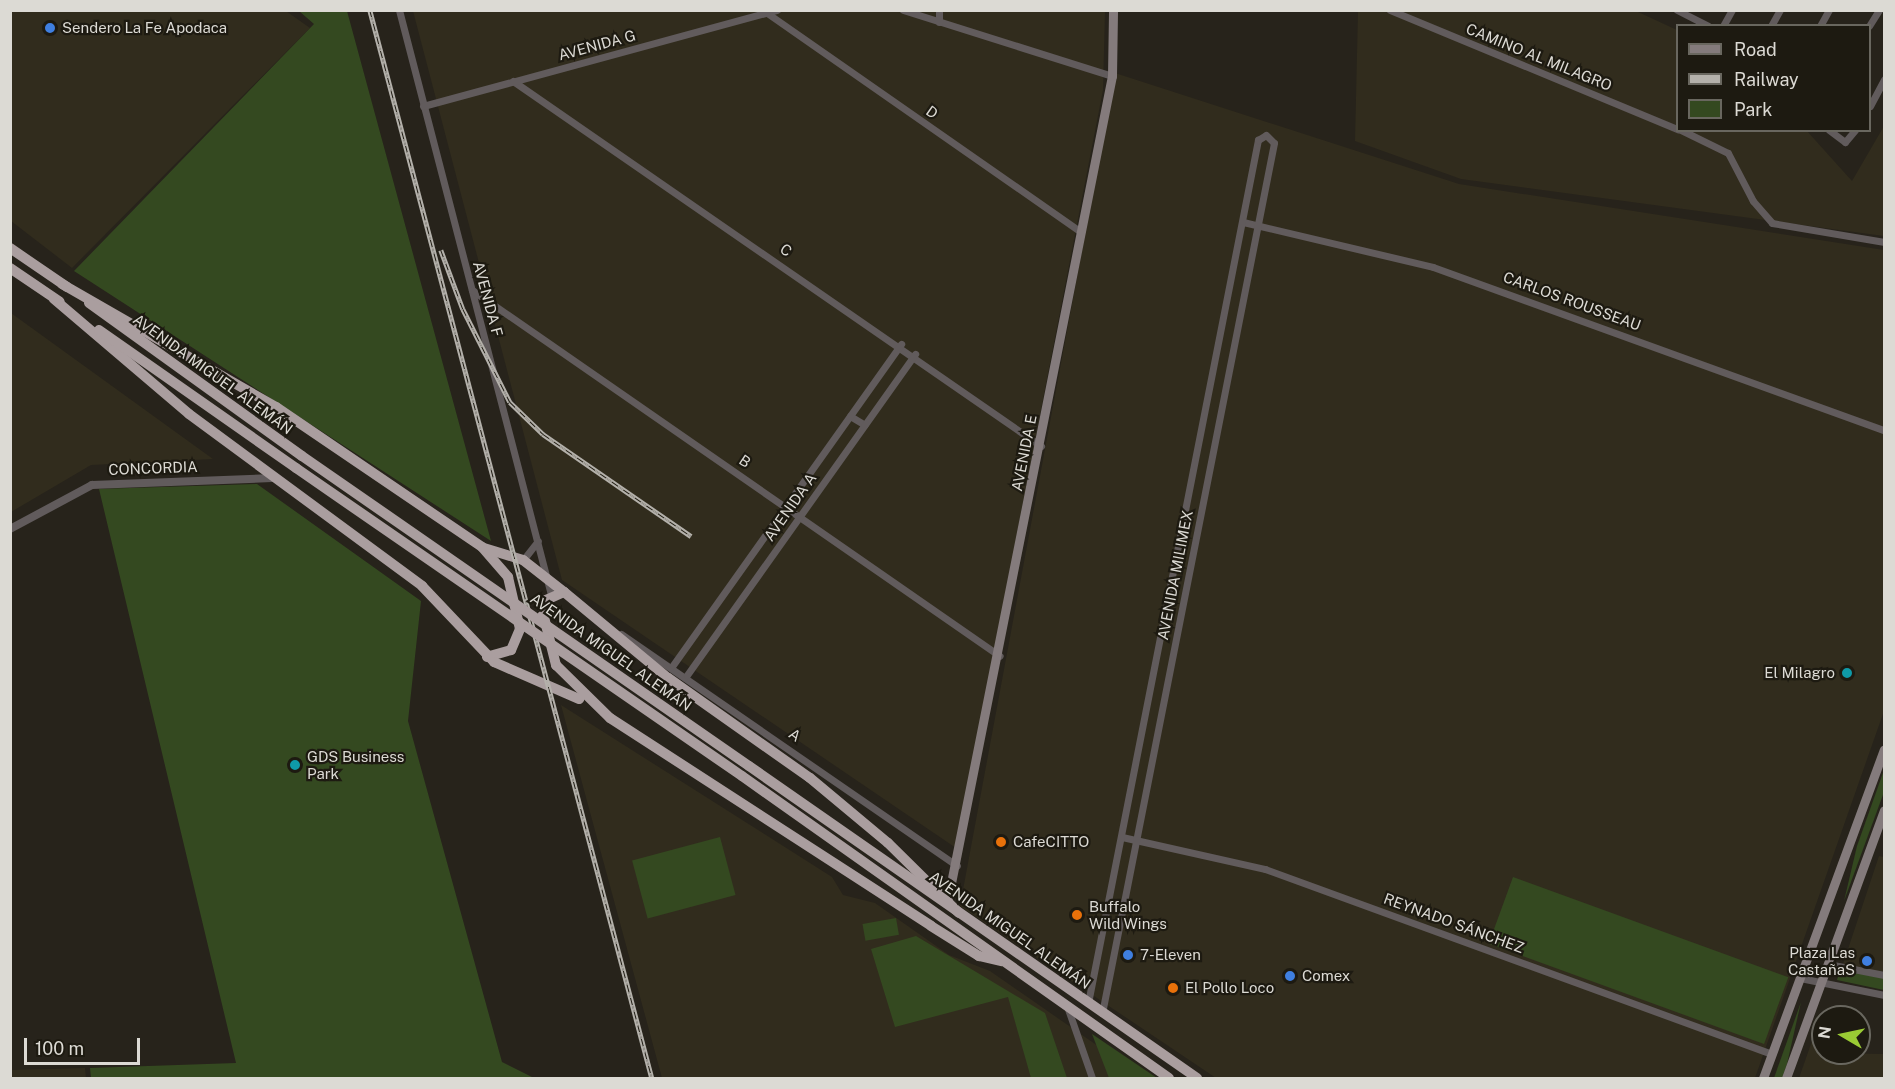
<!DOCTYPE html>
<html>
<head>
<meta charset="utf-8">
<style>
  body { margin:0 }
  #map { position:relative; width:1895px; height:1089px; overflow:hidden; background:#27231b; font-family:"Public Sans",sans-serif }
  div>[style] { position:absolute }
  .built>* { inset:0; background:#312c1d }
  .green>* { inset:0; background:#344920; transform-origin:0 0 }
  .minor>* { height:7px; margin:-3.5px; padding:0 3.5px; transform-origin:3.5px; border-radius:3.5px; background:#615b5c }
  .tertiary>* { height:8px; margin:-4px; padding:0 4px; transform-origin:4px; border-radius:4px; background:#615b5c }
  .secondary>* { height:9px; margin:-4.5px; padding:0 4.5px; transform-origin:4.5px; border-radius:4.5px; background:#847b7c }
  .trunk>* { height:10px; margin:-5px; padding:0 5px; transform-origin:5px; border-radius:5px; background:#aa9e9f }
  .rail>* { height:4.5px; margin-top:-2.25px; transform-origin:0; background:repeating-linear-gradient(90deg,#1d1a11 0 7px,#b4b1ab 0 14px); box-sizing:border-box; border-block:2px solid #b4b1ab }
  .trunk-bridge>* { height:10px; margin:-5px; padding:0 5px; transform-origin:5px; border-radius:5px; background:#aa9e9f }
  .dots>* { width:16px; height:16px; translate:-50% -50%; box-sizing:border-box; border:3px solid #1d1a11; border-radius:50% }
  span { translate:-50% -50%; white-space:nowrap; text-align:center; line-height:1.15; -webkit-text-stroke:4.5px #1d1a11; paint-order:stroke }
  .poi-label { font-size:15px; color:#dcdad4 }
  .left { translate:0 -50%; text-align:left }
  .right { translate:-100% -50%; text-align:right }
  .street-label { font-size:15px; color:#dcdad4 }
  .frame { position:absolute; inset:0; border:12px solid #dcdad4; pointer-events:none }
  .legend { position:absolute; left:1676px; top:24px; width:195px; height:108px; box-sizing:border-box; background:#1d1a11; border:2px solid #69675f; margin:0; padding:8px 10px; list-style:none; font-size:18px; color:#dcdad4 }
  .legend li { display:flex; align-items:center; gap:12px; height:30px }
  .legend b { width:30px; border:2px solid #69675f }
  .north { position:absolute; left:1811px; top:1005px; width:60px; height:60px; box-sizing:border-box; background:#1d1a11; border:2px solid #69675f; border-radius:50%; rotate:279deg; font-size:16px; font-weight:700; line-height:24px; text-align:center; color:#dcdad4 }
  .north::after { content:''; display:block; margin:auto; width:21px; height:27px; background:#9acb34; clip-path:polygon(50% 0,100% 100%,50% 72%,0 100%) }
  .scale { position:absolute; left:24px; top:1038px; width:116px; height:27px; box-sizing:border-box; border:3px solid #dcdad4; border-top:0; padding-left:8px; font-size:18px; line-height:21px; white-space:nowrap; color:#dcdad4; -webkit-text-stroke:4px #1d1a11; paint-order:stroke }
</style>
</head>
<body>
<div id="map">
  <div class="built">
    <div style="clip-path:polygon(11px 10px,286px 11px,310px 28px,72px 268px,11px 221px)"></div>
    <div style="clip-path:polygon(413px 11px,1105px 11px,1103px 90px,956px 848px,562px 580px)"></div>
    <div style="clip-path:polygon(1358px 11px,1636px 11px,1677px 30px,1678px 130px,1807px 131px,1852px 181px,1884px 126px,1884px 236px,1461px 179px,1355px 141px)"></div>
    <div style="clip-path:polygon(1115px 73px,1459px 184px,1884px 250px,1884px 711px,1755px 1078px,1216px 1078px,960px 906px)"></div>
    <div style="clip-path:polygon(11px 313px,213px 459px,91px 465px,11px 512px)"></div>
    <div style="clip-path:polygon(561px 705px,832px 877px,843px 895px,875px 903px,949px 955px,990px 971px,1144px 1078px,662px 1078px)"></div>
    <div style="clip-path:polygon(1879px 856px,1884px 857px,1884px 973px,1843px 964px)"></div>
    <div style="clip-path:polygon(1812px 1041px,1823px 1043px,1823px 1053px,1884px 1054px,1884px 1078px,1799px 1078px)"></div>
    <div style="clip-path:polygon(85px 1068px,86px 1078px,11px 1078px,11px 1070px)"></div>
  </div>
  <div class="green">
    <div style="clip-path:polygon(299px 11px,347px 11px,491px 541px,74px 271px,314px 24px)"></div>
    <div style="clip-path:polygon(257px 484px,421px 601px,408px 721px,502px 1062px,534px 1078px,91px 1078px,90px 1068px,236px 1063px,99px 489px)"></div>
    <div style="clip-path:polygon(1884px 770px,1884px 792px,1844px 901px,1857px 846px)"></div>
    <div style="left:720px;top:837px;width:60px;height:91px;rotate:75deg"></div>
    <div style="left:1513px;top:877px;width:293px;height:71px;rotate:20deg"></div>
    <div style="left:896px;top:918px;width:17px;height:34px;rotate:80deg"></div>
    <div style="clip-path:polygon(916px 936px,1045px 1013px,1067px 1078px,1031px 1078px,1008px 997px,895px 1027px,871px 949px)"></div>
    <div style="clip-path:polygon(1840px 970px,1884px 978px,1884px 990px,1837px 980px)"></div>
    <div style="clip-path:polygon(1801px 1002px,1787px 1064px,1782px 1078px,1774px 1078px)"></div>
    <div style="clip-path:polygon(1092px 1034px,1157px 1078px,1109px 1078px)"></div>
  </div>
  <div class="minor">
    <div style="left:399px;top:10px;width:604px;rotate:75.43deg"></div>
    <div style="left:903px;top:10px;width:219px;rotate:17.5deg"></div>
    <div style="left:1390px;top:10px;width:312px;rotate:22.5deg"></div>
    <div style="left:1677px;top:10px;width:35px;rotate:27deg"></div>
    <div style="left:767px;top:13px;width:383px;rotate:34.9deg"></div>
    <div style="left:939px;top:22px;width:12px;rotate:-90deg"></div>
    <div style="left:1723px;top:26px;width:18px;rotate:-61deg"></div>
    <div style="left:1771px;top:26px;width:18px;rotate:-61deg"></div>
    <div style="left:1820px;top:26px;width:18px;rotate:-61deg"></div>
    <div style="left:1869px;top:26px;width:19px;rotate:-58deg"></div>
    <div style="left:513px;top:81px;width:642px;rotate:34.66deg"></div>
    <div style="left:423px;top:106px;width:367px;rotate:-15.2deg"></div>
    <div style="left:1870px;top:106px;width:30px;rotate:-62deg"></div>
    <div style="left:1681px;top:130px;width:52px;rotate:26.1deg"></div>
    <div style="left:1728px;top:153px;width:54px;rotate:62.5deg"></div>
    <div style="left:1753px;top:201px;width:29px;rotate:49deg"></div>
    <div style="left:1772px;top:223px;width:114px;rotate:9.6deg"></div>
    <div style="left:1829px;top:130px;width:20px;rotate:37deg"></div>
    <div style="left:1845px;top:142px;width:16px;rotate:-50deg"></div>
    <div style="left:1243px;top:222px;width:195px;rotate:13.3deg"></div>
    <div style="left:1433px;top:267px;width:480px;rotate:19.9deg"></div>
    <div style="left:472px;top:290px;width:642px;rotate:34.73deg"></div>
    <div style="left:850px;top:416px;width:17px;rotate:31deg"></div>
    <div style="left:523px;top:560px;width:24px;rotate:-52deg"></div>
    <div style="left:621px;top:634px;width:408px;rotate:34.6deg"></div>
    <div style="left:673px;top:665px;width:394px;rotate:-54.6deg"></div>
    <div style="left:687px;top:675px;width:394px;rotate:-54.6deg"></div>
    <div style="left:1122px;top:837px;width:147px;rotate:12.6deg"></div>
    <div style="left:1265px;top:869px;width:540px;rotate:20.05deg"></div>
    <div style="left:1828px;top:964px;width:57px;rotate:11.1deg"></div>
    <div style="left:1800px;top:978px;width:86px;rotate:11.4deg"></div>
    <div style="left:1088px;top:1003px;width:880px;rotate:-78.86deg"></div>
    <div style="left:1258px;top:140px;width:9px;rotate:-32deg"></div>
    <div style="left:1266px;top:135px;width:11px;rotate:45deg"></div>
    <div style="left:1274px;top:143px;width:887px;rotate:101.18deg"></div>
    <div style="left:1068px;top:1009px;width:73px;rotate:70.8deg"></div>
  </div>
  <div class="tertiary">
    <div style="left:10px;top:529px;width:93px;rotate:-28.2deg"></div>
    <div style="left:92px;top:485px;width:180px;rotate:-2.2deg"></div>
  </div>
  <div class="secondary">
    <div style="left:948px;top:898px;width:838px;rotate:-78.72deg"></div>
    <div style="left:1112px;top:76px;width:66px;rotate:-89.1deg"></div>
    <div style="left:1763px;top:1078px;width:350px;rotate:-69.8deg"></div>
    <div style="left:1786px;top:1078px;width:285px;rotate:-69.9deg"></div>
  </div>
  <div class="trunk">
    <div style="left:10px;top:248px;width:69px;rotate:34.4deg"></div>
    <div style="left:10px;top:268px;width:60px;rotate:34.2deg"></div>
    <div style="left:62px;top:284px;width:247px;rotate:29.9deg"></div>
    <div style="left:276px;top:407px;width:249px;rotate:34.2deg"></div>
    <div style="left:482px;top:547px;width:40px;rotate:49deg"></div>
    <div style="left:508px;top:577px;width:53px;rotate:77deg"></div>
    <div style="left:520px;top:629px;width:23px;rotate:113deg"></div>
    <div style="left:511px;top:650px;width:25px;rotate:164deg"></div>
    <div style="left:54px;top:299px;width:177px;rotate:40.4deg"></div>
    <div style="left:189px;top:414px;width:290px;rotate:36.4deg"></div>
    <div style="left:422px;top:586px;width:105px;rotate:46.5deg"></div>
    <div style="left:494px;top:662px;width:93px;rotate:23.5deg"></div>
    <div style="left:89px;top:303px;width:262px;rotate:35.7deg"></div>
    <div style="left:99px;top:330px;width:241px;rotate:35deg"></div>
    <div style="left:484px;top:548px;width:41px;rotate:17.1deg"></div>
    <div style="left:523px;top:560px;width:52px;rotate:38deg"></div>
    <div style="left:749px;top:766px;width:546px;rotate:34.85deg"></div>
    <div style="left:742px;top:776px;width:523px;rotate:35.27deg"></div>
    <div style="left:959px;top:913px;width:100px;rotate:-135.4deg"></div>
    <div style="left:888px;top:843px;width:102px;rotate:-140.2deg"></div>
    <div style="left:810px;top:778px;width:174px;rotate:-144.8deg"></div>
    <div style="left:668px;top:678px;width:135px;rotate:-140.4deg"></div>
    <div style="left:564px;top:592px;width:20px;rotate:156deg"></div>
    <div style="left:546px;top:600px;width:13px;rotate:103deg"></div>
    <div style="left:543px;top:613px;width:54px;rotate:76deg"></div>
    <div style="left:556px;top:665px;width:76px;rotate:44.5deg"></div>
    <div style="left:610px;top:718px;width:382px;rotate:32.9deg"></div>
    <div style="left:931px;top:926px;width:57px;rotate:32deg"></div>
    <div style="left:979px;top:956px;width:23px;rotate:13deg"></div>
  </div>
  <div class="rail">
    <div style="left:370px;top:10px;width:1105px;rotate:75.21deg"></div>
    <div style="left:441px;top:250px;width:63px;rotate:69.6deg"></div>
    <div style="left:463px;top:309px;width:104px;rotate:63.2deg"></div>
    <div style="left:510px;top:402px;width:46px;rotate:44.1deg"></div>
    <div style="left:543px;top:434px;width:180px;rotate:34.6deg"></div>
  </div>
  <div class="trunk-bridge">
    <div style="left:302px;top:456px;width:544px;rotate:34.74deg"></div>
    <div style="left:296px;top:468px;width:542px;rotate:34.63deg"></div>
  </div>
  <div class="dots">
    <div style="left:50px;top:28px;background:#3f7fe0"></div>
    <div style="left:1847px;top:673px;background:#0f9aa8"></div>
    <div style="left:295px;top:765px;background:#0f9aa8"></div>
    <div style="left:1001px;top:842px;background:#e8710a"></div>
    <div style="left:1077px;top:915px;background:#e8710a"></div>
    <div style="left:1128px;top:955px;background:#3f7fe0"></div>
    <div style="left:1867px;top:961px;background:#3f7fe0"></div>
    <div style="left:1290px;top:976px;background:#3f7fe0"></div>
    <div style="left:1173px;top:988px;background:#e8710a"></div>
  </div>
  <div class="poi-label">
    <span class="left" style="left:62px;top:28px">Sendero La Fe Apodaca</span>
    <span class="right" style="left:1835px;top:673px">El Milagro</span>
    <span class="left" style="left:307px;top:765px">GDS Business<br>Park</span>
    <span class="left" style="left:1013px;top:842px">CafeCITTO</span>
    <span class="left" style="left:1089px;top:915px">Buffalo<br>Wild Wings</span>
    <span class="right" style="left:1855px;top:961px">Plaza Las<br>CastañaS</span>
    <span class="left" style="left:1140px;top:955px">7-Eleven</span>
    <span class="left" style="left:1302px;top:976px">Comex</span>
    <span class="left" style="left:1185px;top:988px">El Pollo Loco</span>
  </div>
  <div class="street-label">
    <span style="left:597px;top:45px;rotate:-15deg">AVENIDA G</span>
    <span style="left:1539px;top:57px;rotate:22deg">CAMINO AL MILAGRO</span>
    <span style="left:932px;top:112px;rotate:35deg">D</span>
    <span style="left:786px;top:250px;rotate:34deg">C</span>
    <span style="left:488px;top:299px;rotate:75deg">AVENIDA F</span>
    <span style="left:1572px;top:301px;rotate:20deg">CARLOS ROUSSEAU</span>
    <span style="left:213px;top:374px;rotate:36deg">AVENIDA MIGUEL ALEMÁN</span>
    <span style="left:1024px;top:453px;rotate:-79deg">AVENIDA E</span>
    <span style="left:745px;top:461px;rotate:34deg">B</span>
    <span style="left:153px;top:468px;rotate:-2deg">CONCORDIA</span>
    <span style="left:790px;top:507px;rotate:-55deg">AVENIDA A</span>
    <span style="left:1175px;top:575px;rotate:-79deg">AVENIDA MILIMEX</span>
    <span style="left:611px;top:652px;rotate:35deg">AVENIDA MIGUEL ALEMÁN</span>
    <span style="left:795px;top:735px;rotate:35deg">A</span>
    <span style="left:1454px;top:923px;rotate:20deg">REYNADO SÁNCHEZ</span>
    <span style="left:1010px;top:930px;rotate:35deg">AVENIDA MIGUEL ALEMÁN</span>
  </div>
  <div class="frame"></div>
  <ul class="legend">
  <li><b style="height:8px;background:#847b7c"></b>Road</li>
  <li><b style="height:8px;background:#b4b1ab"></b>Railway</li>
  <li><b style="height:16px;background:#344920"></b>Park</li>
  </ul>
  <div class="north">N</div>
  <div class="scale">100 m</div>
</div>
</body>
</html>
